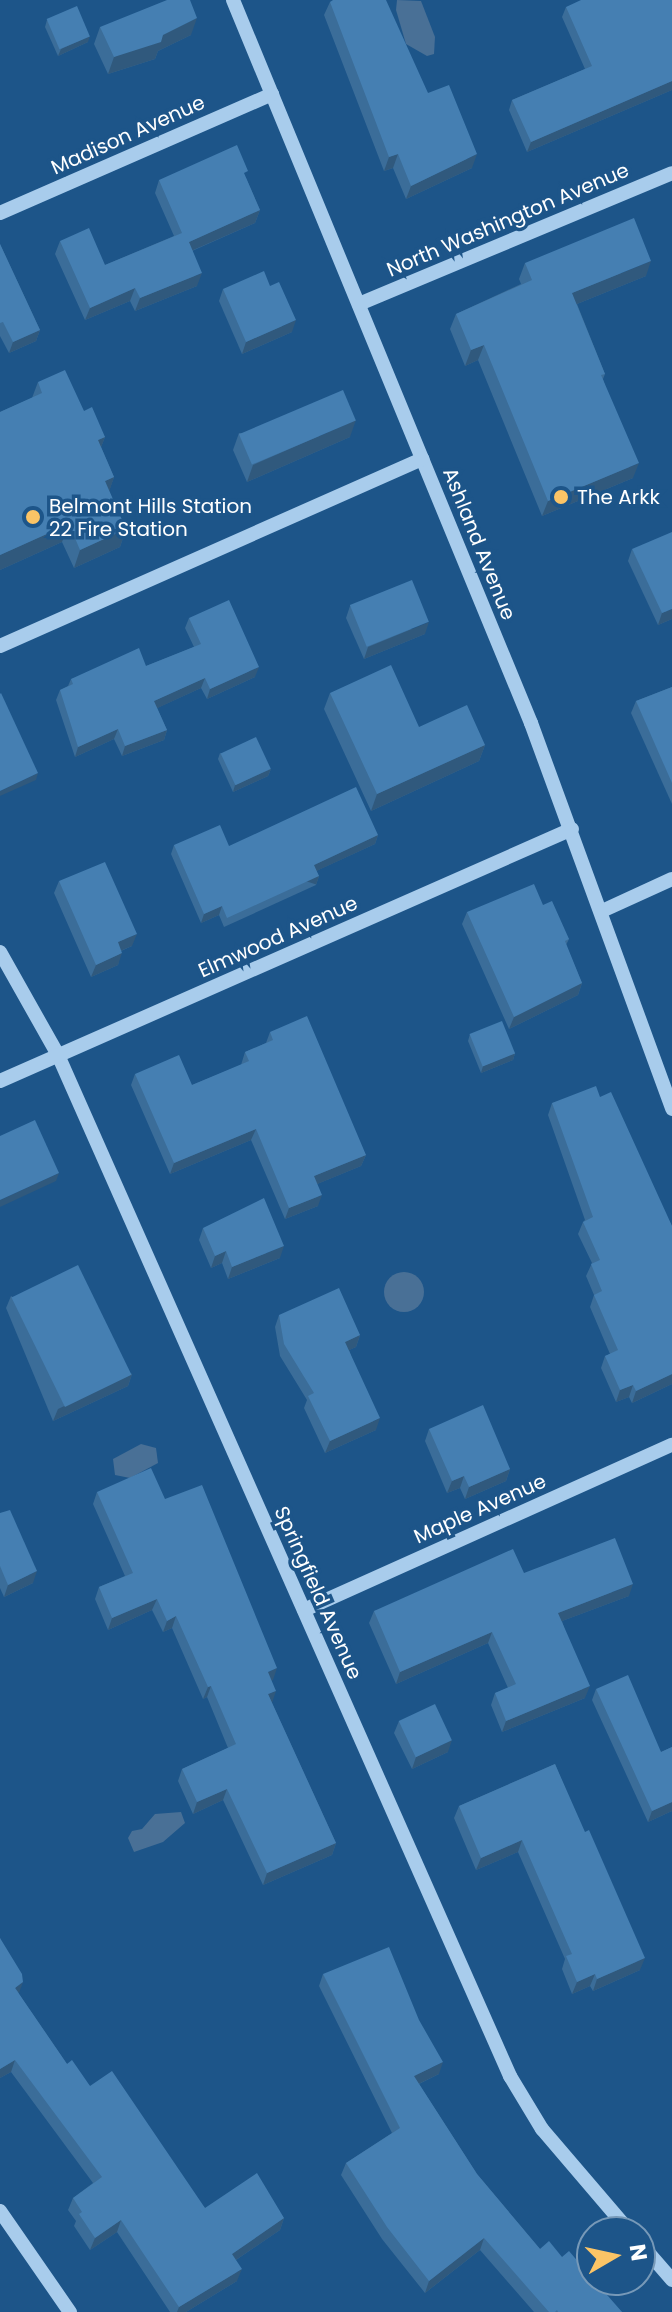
<!DOCTYPE html>
<html>
<head>
<meta charset="utf-8">
<style>
  body { margin:0 }
  #map { position:relative; width:672px; height:2312px; overflow:hidden; background:#1d5589; font-family:Poppins,sans-serif }
  div>[style] { position:absolute }
  .water>* { inset:0; background:#497096 }
  .round { border-radius:50% }
  .minor>* { height:14px; margin:-7px; padding:0 7px; transform-origin:7px; border-radius:7px; background:#a8ccec }
  .wall>* { inset:0; background:#3b6d99 }
  .shaded-wall>* { inset:0; background:#30597d; transform-origin:0 0 }
  .building>* { inset:0; background:#457fb2; transform-origin:0 0 }
  .dots>* { width:22px; height:22px; translate:-50% -50%; box-sizing:border-box; border:4px solid #1d5589; border-radius:50% }
  span { translate:-50% -50%; white-space:nowrap; text-align:center; line-height:1.15; -webkit-text-stroke:7px #1d5589; paint-order:stroke }
  .street-label { font-size:20px; color:#fff }
  .poi-label { font-size:20px; color:#fff }
  .left { translate:0 -50%; text-align:left }
  .north { position:absolute; left:576px; top:2216px; width:80px; height:80px; box-sizing:border-box; background:#1d5589; border:2px solid #7799b8; border-radius:50%; rotate:81deg; font-size:22px; font-weight:700; line-height:32px; text-align:center; color:#fff }
  .north::after { content:''; display:block; margin:auto; width:28px; height:36px; background:#fbc466; clip-path:polygon(50% 0,100% 100%,50% 72%,0 100%) }
</style>
</head>
<body>
<div id="map">
  <div class="water">
    <div style="clip-path:polygon(421px 1px,435px 37px,434px 54px,427px 56px,406px 44px,396px 10px,397px 0)"></div>
    <div class="round" style="left:384px;top:1272px;width:40px;height:40px"></div>
    <div style="clip-path:polygon(141px 1444px,156px 1448px,158px 1463px,130px 1478px,115px 1475px,113px 1459px)"></div>
    <div style="clip-path:polygon(181px 1812px,185px 1823px,163px 1842px,134px 1852px,128px 1838px,132px 1831px,142px 1829px,155px 1814px)"></div>
  </div>
  <div class="minor">
    <div style="left:233px;top:0;width:782px;rotate:67.6deg"></div>
    <div style="left:531px;top:723px;width:411px;rotate:69.9deg"></div>
    <div style="left:0;top:213px;width:297px;rotate:-23.6deg"></div>
    <div style="left:359px;top:304px;width:339px;rotate:-22.7deg"></div>
    <div style="left:0;top:646px;width:462px;rotate:-23.9deg"></div>
    <div style="left:602px;top:911px;width:77px;rotate:-24.6deg"></div>
    <div style="left:0;top:952px;width:118px;rotate:60.6deg"></div>
    <div style="left:58px;top:1055px;width:1117px;rotate:66.12deg"></div>
    <div style="left:510px;top:2076px;width:62px;rotate:58.9deg"></div>
    <div style="left:542px;top:2129px;width:135px;rotate:49.5deg"></div>
    <div style="left:0;top:1081px;width:625px;rotate:-23.78deg"></div>
    <div style="left:304px;top:1610px;width:403px;rotate:-24.2deg"></div>
    <div style="left:0;top:2211px;width:123px;rotate:55.3deg"></div>
    <div style="left:640px;top:2243px;width:49px;rotate:49.1deg"></div>
  </div>
  <div class="wall">
    <div style="clip-path:polygon(672px 0,672px 90px,527px 152px,509px 110px,512px 100px,585px 69px,562px 17px,566px 7px)"></div>
    <div style="clip-path:polygon(330px 2px,428px 93px,472px 168px,406px 199px,393px 168px,384px 171px,324px 15px)"></div>
    <div style="clip-path:polygon(47px 20px,88px 42px,58px 56px,45px 27px)"></div>
    <div style="clip-path:polygon(100px 27px,191px 35px,158px 51px,155px 59px,108px 74px,94px 44px)"></div>
    <div style="clip-path:polygon(246px 178px,260px 210px,255px 223px,192px 251px,197px 286px,135px 311px,130px 301px,85px 320px,55px 254px,60px 241px,105px 265px,174px 236px,155px 193px,159px 180px)"></div>
    <div style="clip-path:polygon(0 244px,40px 330px,36px 341px,9px 353px,0 336px)"></div>
    <div style="clip-path:polygon(525px 263px,646px 276px,577px 304px,605px 374px,603px 379px,633px 478px,542px 516px,478px 360px,465px 366px,450px 329px,456px 314px,521px 284px,519px 279px)"></div>
    <div style="clip-path:polygon(223px 289px,292px 332px,242px 354px,219px 301px)"></div>
    <div style="clip-path:polygon(38px 382px,84px 411px,105px 437px,101px 447px,114px 477px,109px 491px,126px 529px,120px 547px,74px 568px,62px 542px,0 570px,0 412px,32px 398px)"></div>
    <div style="clip-path:polygon(239px 433px,350px 437px,247px 482px,233px 450px)"></div>
    <div style="clip-path:polygon(632px 549px,672px 619px,658px 625px,628px 561px)"></div>
    <div style="clip-path:polygon(350px 606px,425px 634px,364px 659px,346px 618px)"></div>
    <div style="clip-path:polygon(189px 618px,255px 677px,207px 699px,201px 688px,157px 708px,167px 730px,164px 740px,122px 756px,114px 739px,75px 757px,56px 700px,60px 690px,68px 686px,71px 679px,146px 666px,194px 647px,185px 628px)"></div>
    <div style="clip-path:polygon(672px 687px,672px 804px,631px 713px,636px 701px)"></div>
    <div style="clip-path:polygon(330px 693px,419px 727px,485px 745px,479px 761px,371px 811px,324px 709px)"></div>
    <div style="clip-path:polygon(220px 753px,271px 769px,268px 776px,233px 792px,218px 759px)"></div>
    <div style="clip-path:polygon(378px 835px,375px 844px,316px 871px,319px 876px,316px 885px,224px 927px,219px 915px,201px 923px,171px 854px,174px 845px,229px 846px)"></div>
    <div style="clip-path:polygon(59px 881px,132px 946px,121px 951px,118px 965px,91px 977px,54px 893px)"></div>
    <div style="clip-path:polygon(543px 905px,569px 939px,566px 945px,582px 983px,578px 995px,509px 1029px,462px 924px,467px 912px)"></div>
    <div style="clip-path:polygon(270px 1032px,366px 1155px,361px 1166px,317px 1184px,318px 1206px,285px 1219px,251px 1140px,170px 1174px,131px 1085px,135px 1074px,192px 1085px,241px 1065px,245px 1052px,266px 1043px)"></div>
    <div style="clip-path:polygon(470px 1034px,515px 1053px,513px 1060px,481px 1073px,468px 1041px)"></div>
    <div style="clip-path:polygon(600px 1097px,672px 1226px,672px 1384px,632px 1403px,629px 1397px,616px 1402px,601px 1368px,605px 1356px,610px 1354px,590px 1307px,594px 1295px,586px 1276px,592px 1263px,578px 1234px,583px 1222px,585px 1220px,548px 1115px,552px 1103px)"></div>
    <div style="clip-path:polygon(203px 1228px,280px 1258px,228px 1279px,222px 1263px,211px 1268px,199px 1240px)"></div>
    <div style="clip-path:polygon(11px 1296px,132px 1374px,128px 1386px,53px 1421px,6px 1308px)"></div>
    <div style="clip-path:polygon(279px 1315px,360px 1335px,356px 1347px,349px 1350px,376px 1430px,325px 1453px,304px 1408px,307px 1400px,280px 1356px,275px 1327px)"></div>
    <div style="clip-path:polygon(429px 1429px,510px 1469px,506px 1481px,465px 1499px,460px 1488px,447px 1493px,425px 1441px)"></div>
    <div style="clip-path:polygon(97px 1492px,165px 1499px,273px 1680px,271px 1680px,272px 1703px,336px 1843px,332px 1855px,263px 1885px,223px 1800px,193px 1814px,178px 1781px,182px 1769px,228px 1748px,207px 1697px,203px 1699px,172px 1628px,163px 1632px,152px 1610px,108px 1630px,95px 1599px,99px 1587px,125px 1576px,93px 1504px)"></div>
    <div style="clip-path:polygon(0 1513px,33px 1583px,4px 1597px,0 1588px)"></div>
    <div style="clip-path:polygon(524px 1573px,629px 1596px,562px 1621px,585px 1698px,502px 1732px,491px 1705px,495px 1693px,508px 1688px,488px 1643px,396px 1684px,369px 1623px,374px 1611px)"></div>
    <div style="clip-path:polygon(596px 1689px,661px 1752px,672px 1747px,672px 1811px,648px 1822px,592px 1700px)"></div>
    <div style="clip-path:polygon(399px 1721px,448px 1752px,412px 1769px,394px 1733px)"></div>
    <div style="clip-path:polygon(555px 1764px,640px 1970px,593px 1991px,590px 1986px,572px 1994px,562px 1969px,565px 1959px,518px 1852px,476px 1870px,454px 1818px,459px 1806px)"></div>
    <div style="clip-path:polygon(0 1938px,19px 1994px,67px 2064px,90px 2086px,205px 2208px,284px 2218px,280px 2230px,236px 2260px,237px 2281px,186px 2312px,170px 2312px,117px 2232px,90px 2250px,74px 2226px,76px 2221px,68px 2210px,73px 2198px,93px 2183px,11px 2072px,0 2078px)"></div>
    <div style="clip-path:polygon(323px 1974px,439px 2074px,419px 2084px,477px 2174px,540px 2249px,562px 2257px,622px 2312px,534px 2312px,480px 2250px,425px 2293px,382px 2239px,341px 2175px,346px 2163px,392px 2133px,319px 1986px)"></div>
  </div>
  <div class="shaded-wall">
    <div style="clip-path:polygon(197px 18px,191px 35px,158px 51px,155px 59px,108px 74px,114px 57px)"></div>
    <div style="clip-path:polygon(90px 36px,88px 42px,58px 56px,61px 49px)"></div>
    <div style="clip-path:polygon(672px 81px,672px 90px,527px 152px,531px 142px)"></div>
    <div style="clip-path:polygon(398px 154px,393px 168px,384px 171px,389px 157px)"></div>
    <div style="clip-path:polygon(477px 154px,472px 168px,406px 199px,411px 186px)"></div>
    <div style="clip-path:polygon(260px 210px,255px 223px,184px 254px,189px 242px)"></div>
    <div style="clip-path:polygon(651px 261px,646px 276px,567px 308px,572px 293px)"></div>
    <div style="clip-path:polygon(202px 273px,197px 286px,135px 311px,140px 298px)"></div>
    <div style="clip-path:polygon(135px 288px,130px 301px,85px 320px,90px 308px)"></div>
    <div style="clip-path:polygon(296px 320px,292px 332px,242px 354px,246px 342px)"></div>
    <div style="clip-path:polygon(40px 330px,36px 341px,9px 353px,13px 342px)"></div>
    <div style="clip-path:polygon(484px 345px,478px 360px,465px 366px,471px 350px)"></div>
    <div style="clip-path:polygon(356px 420px,350px 437px,247px 482px,253px 465px)"></div>
    <div style="clip-path:polygon(105px 437px,98px 455px,98px 440px)"></div>
    <div style="clip-path:polygon(639px 463px,633px 478px,542px 516px,548px 501px)"></div>
    <div style="clip-path:polygon(114px 477px,108px 495px,105px 481px)"></div>
    <div style="clip-path:polygon(69px 524px,62px 542px,0 570px,0 555px)"></div>
    <div style="clip-path:polygon(126px 529px,120px 547px,74px 568px,80px 550px)"></div>
    <div style="clip-path:polygon(672px 609px,672px 619px,658px 625px,662px 613px)"></div>
    <div style="clip-path:polygon(429px 622px,425px 634px,364px 659px,368px 647px)"></div>
    <div style="clip-path:polygon(259px 667px,255px 677px,207px 699px,210px 689px)"></div>
    <div style="clip-path:polygon(205px 678px,201px 688px,151px 711px,154px 701px)"></div>
    <div style="clip-path:polygon(118px 729px,114px 739px,75px 757px,78px 747px)"></div>
    <div style="clip-path:polygon(167px 730px,164px 740px,122px 756px,125px 746px)"></div>
    <div style="clip-path:polygon(485px 745px,479px 761px,371px 811px,377px 794px)"></div>
    <div style="clip-path:polygon(271px 769px,268px 776px,233px 792px,235px 785px)"></div>
    <div style="clip-path:polygon(38px 773px,36px 780px,0 796px,0 791px)"></div>
    <div style="clip-path:polygon(378px 835px,375px 844px,310px 874px,314px 865px)"></div>
    <div style="left:319px;top:876px;width:9px;height:101px;rotate:108deg"></div>
    <div style="clip-path:polygon(222px 906px,219px 915px,201px 923px,204px 914px)"></div>
    <div style="clip-path:polygon(137px 934px,132px 946px,113px 954px,118px 942px)"></div>
    <div style="clip-path:polygon(122px 953px,118px 965px,91px 977px,96px 965px)"></div>
    <div style="clip-path:polygon(582px 983px,578px 995px,509px 1029px,514px 1017px)"></div>
    <div style="clip-path:polygon(515px 1053px,513px 1060px,481px 1073px,483px 1066px)"></div>
    <div style="clip-path:polygon(256px 1129px,251px 1140px,170px 1174px,174px 1163px)"></div>
    <div style="clip-path:polygon(366px 1155px,361px 1166px,310px 1187px,314px 1176px)"></div>
    <div style="clip-path:polygon(59px 1173px,56px 1181px,0 1207px,0 1200px)"></div>
    <div style="clip-path:polygon(322px 1195px,318px 1206px,285px 1219px,289px 1208px)"></div>
    <div style="clip-path:polygon(284px 1246px,280px 1258px,228px 1279px,232px 1267px)"></div>
    <div style="clip-path:polygon(226px 1251px,222px 1263px,211px 1268px,215px 1256px)"></div>
    <div style="clip-path:polygon(360px 1335px,356px 1347px,341px 1354px,345px 1342px)"></div>
    <div style="clip-path:polygon(132px 1374px,128px 1386px,53px 1421px,58px 1409px)"></div>
    <div style="clip-path:polygon(672px 1374px,672px 1384px,632px 1403px,636px 1391px)"></div>
    <div style="clip-path:polygon(633px 1385px,629px 1397px,616px 1402px,620px 1390px)"></div>
    <div style="clip-path:polygon(380px 1418px,376px 1430px,325px 1453px,330px 1441px)"></div>
    <div style="clip-path:polygon(510px 1469px,506px 1481px,465px 1499px,469px 1487px)"></div>
    <div style="clip-path:polygon(464px 1476px,460px 1488px,447px 1493px,452px 1481px)"></div>
    <div style="clip-path:polygon(37px 1571px,33px 1583px,4px 1597px,8px 1585px)"></div>
    <div style="clip-path:polygon(633px 1584px,629px 1596px,554px 1624px,558px 1613px)"></div>
    <div style="clip-path:polygon(157px 1599px,152px 1610px,108px 1630px,112px 1618px)"></div>
    <div style="clip-path:polygon(176px 1616px,172px 1628px,163px 1632px,167px 1621px)"></div>
    <div style="clip-path:polygon(492px 1632px,488px 1643px,396px 1684px,400px 1672px)"></div>
    <div style="clip-path:polygon(277px 1668px,273px 1680px,264px 1684px,268px 1672px)"></div>
    <div style="clip-path:polygon(211px 1686px,207px 1697px,203px 1699px,208px 1687px)"></div>
    <div style="clip-path:polygon(590px 1686px,585px 1698px,502px 1732px,506px 1721px)"></div>
    <div style="clip-path:polygon(276px 1691px,272px 1703px,268px 1694px)"></div>
    <div style="clip-path:polygon(452px 1740px,448px 1752px,412px 1769px,416px 1757px)"></div>
    <div style="clip-path:polygon(227px 1789px,223px 1800px,193px 1814px,197px 1802px)"></div>
    <div style="clip-path:polygon(672px 1802px,672px 1811px,648px 1822px,652px 1811px)"></div>
    <div style="clip-path:polygon(522px 1840px,518px 1852px,476px 1870px,481px 1858px)"></div>
    <div style="clip-path:polygon(336px 1843px,332px 1855px,263px 1885px,267px 1873px)"></div>
    <div style="clip-path:polygon(645px 1958px,640px 1970px,593px 1991px,597px 1979px)"></div>
    <div style="clip-path:polygon(595px 1974px,590px 1986px,572px 1994px,577px 1982px)"></div>
    <div style="clip-path:polygon(23px 1982px,19px 1993px,15px 1988px)"></div>
    <div style="clip-path:polygon(15px 2060px,11px 2072px,0 2078px,0 2069px)"></div>
    <div style="clip-path:polygon(443px 2062px,439px 2074px,410px 2088px,414px 2076px)"></div>
    <div style="clip-path:polygon(284px 2218px,280px 2230px,227px 2266px,232px 2254px)"></div>
    <div style="clip-path:polygon(121px 2220px,117px 2232px,90px 2250px,95px 2238px)"></div>
    <div style="clip-path:polygon(484px 2238px,480px 2250px,425px 2293px,429px 2281px)"></div>
    <div style="clip-path:polygon(242px 2269px,237px 2281px,186px 2312px,177px 2312px,179px 2307px)"></div>
  </div>
  <div class="building">
    <div style="clip-path:polygon(167px 0,190px 0,197px 18px,163px 35px,161px 42px,114px 57px,100px 27px)"></div>
    <div style="clip-path:polygon(333px 0,386px 0,428px 93px,449px 85px,477px 154px,411px 186px,398px 154px,389px 157px,330px 2px)"></div>
    <div style="clip-path:polygon(581px 0,672px 0,672px 81px,531px 142px,512px 100px,592px 66px,566px 7px)"></div>
    <div style="left:77px;top:6px;width:33px;height:33px;rotate:67deg"></div>
    <div style="clip-path:polygon(237px 145px,248px 171px,244px 173px,260px 210px,189px 242px,202px 273px,140px 298px,135px 288px,90px 308px,60px 241px,89px 228px,105px 265px,182px 233px,159px 180px)"></div>
    <div style="clip-path:polygon(634px 218px,651px 261px,572px 293px,605px 374px,601px 375px,639px 463px,548px 501px,484px 345px,471px 350px,456px 314px,532px 280px,525px 263px)"></div>
    <div style="clip-path:polygon(0 244px,40px 330px,13px 342px,3px 322px,0 323px)"></div>
    <div style="clip-path:polygon(264px 271px,270px 286px,279px 282px,296px 320px,246px 342px,223px 289px)"></div>
    <div style="clip-path:polygon(65px 370px,84px 411px,92px 407px,105px 437px,98px 440px,114px 477px,105px 481px,126px 529px,80px 550px,69px 524px,0 555px,0 412px,42px 393px,38px 382px)"></div>
    <div style="left:343px;top:390px;width:33px;height:113px;rotate:67deg"></div>
    <div style="clip-path:polygon(672px 532px,672px 609px,662px 613px,632px 549px)"></div>
    <div style="left:412px;top:580px;width:45px;height:67px;rotate:68deg"></div>
    <div style="clip-path:polygon(229px 600px,259px 667px,210px 689px,205px 678px,154px 701px,167px 730px,125px 746px,118px 729px,78px 747px,60px 690px,73px 684px,71px 679px,139px 648px,146px 666px,201px 644px,189px 618px)"></div>
    <div style="clip-path:polygon(391px 665px,419px 727px,467px 705px,485px 745px,377px 794px,330px 693px)"></div>
    <div style="clip-path:polygon(672px 687px,672px 783px,636px 701px)"></div>
    <div style="clip-path:polygon(1px 693px,38px 773px,0 791px,0 694px)"></div>
    <div style="left:256px;top:737px;width:35px;height:39px;rotate:65deg"></div>
    <div style="clip-path:polygon(356px 787px,378px 835px,314px 865px,319px 876px,227px 918px,222px 906px,204px 914px,174px 845px,220px 825px,229px 846px)"></div>
    <div style="clip-path:polygon(105px 862px,137px 934px,118px 942px,122px 953px,96px 965px,59px 881px)"></div>
    <div style="clip-path:polygon(534px 884px,543px 905px,552px 901px,569px 939px,565px 941px,582px 983px,514px 1017px,467px 912px)"></div>
    <div style="clip-path:polygon(307px 1016px,366px 1155px,314px 1176px,322px 1195px,289px 1208px,256px 1129px,174px 1163px,135px 1074px,179px 1055px,192px 1085px,249px 1061px,245px 1052px,273px 1040px,270px 1032px)"></div>
    <div style="left:502px;top:1021px;width:35px;height:35px;rotate:68deg"></div>
    <div style="clip-path:polygon(596px 1086px,600px 1097px,611px 1092px,672px 1226px,672px 1374px,636px 1391px,633px 1385px,620px 1390px,605px 1356px,618px 1350px,594px 1295px,602px 1291px,591px 1264px,600px 1260px,583px 1222px,593px 1217px,552px 1103px)"></div>
    <div style="clip-path:polygon(35px 1120px,59px 1173px,0 1200px,0 1136px)"></div>
    <div style="clip-path:polygon(264px 1198px,284px 1246px,232px 1267px,226px 1251px,215px 1256px,203px 1228px)"></div>
    <div style="left:78px;top:1265px;width:122px;height:74px;rotate:64deg"></div>
    <div style="clip-path:polygon(339px 1288px,360px 1335px,345px 1342px,380px 1418px,330px 1441px,308px 1396px,314px 1393px,284px 1344px,279px 1315px)"></div>
    <div style="clip-path:polygon(483px 1405px,510px 1469px,469px 1487px,464px 1476px,452px 1481px,429px 1429px)"></div>
    <div style="clip-path:polygon(151px 1468px,165px 1499px,202px 1485px,277px 1668px,268px 1672px,276px 1691px,268px 1694px,336px 1843px,267px 1873px,227px 1789px,197px 1802px,182px 1769px,236px 1744px,211px 1686px,208px 1687px,176px 1616px,167px 1621px,157px 1599px,112px 1618px,99px 1587px,133px 1573px,97px 1492px)"></div>
    <div style="clip-path:polygon(10px 1510px,37px 1571px,8px 1585px,0 1566px,0 1513px)"></div>
    <div style="clip-path:polygon(615px 1538px,633px 1584px,558px 1613px,590px 1686px,506px 1721px,495px 1693px,516px 1684px,492px 1632px,400px 1672px,374px 1611px,513px 1549px,524px 1573px)"></div>
    <div style="clip-path:polygon(628px 1675px,661px 1752px,672px 1747px,672px 1802px,652px 1811px,596px 1689px)"></div>
    <div style="left:435px;top:1704px;width:40px;height:40px;rotate:65deg"></div>
    <div style="clip-path:polygon(555px 1764px,585px 1832px,589px 1830px,645px 1958px,597px 1979px,595px 1974px,577px 1982px,566px 1956px,572px 1954px,522px 1840px,481px 1858px,459px 1806px)"></div>
    <div style="clip-path:polygon(0 1938px,22px 1974px,23px 1982px,15px 1988px,67px 2064px,72px 2060px,90px 2086px,112px 2071px,205px 2208px,257px 2173px,284px 2218px,232px 2254px,242px 2269px,179px 2307px,121px 2220px,95px 2238px,79px 2214px,82px 2212px,73px 2198px,102px 2177px,15px 2060px,0 2069px)"></div>
    <div style="clip-path:polygon(389px 1947px,419px 2020px,443px 2062px,414px 2076px,477px 2174px,540px 2249px,549px 2241px,562px 2257px,569px 2251px,592px 2278px,592px 2280px,594px 2280px,622px 2312px,558px 2312px,557px 2310px,555px 2312px,549px 2312px,484px 2238px,429px 2281px,387px 2227px,346px 2163px,400px 2128px,323px 1974px)"></div>
  </div>
  <div class="dots">
    <div style="left:561px;top:497px;background:#fbc466"></div>
    <div style="left:33px;top:517px;background:#fbc466"></div>
  </div>
  <div class="street-label">
    <span style="left:128px;top:135px;rotate:-24deg">Madison Avenue</span>
    <span style="left:508px;top:220px;rotate:-23deg">North Washington Avenue</span>
    <span style="left:479px;top:544px;rotate:68deg">Ashland Avenue</span>
    <span style="left:278px;top:937px;rotate:-24deg">Elmwood Avenue</span>
    <span style="left:480px;top:1509px;rotate:-24deg">Maple Avenue</span>
    <span style="left:318px;top:1593px;rotate:66deg">Springfield Avenue</span>
  </div>
  <div class="poi-label">
    <span class="left" style="left:577px;top:497px">The Arkk</span>
    <span class="left" style="left:49px;top:518px">Belmont Hills Station<br>22 Fire Station</span>
  </div>
  <div class="north">N</div>
</div>
</body>
</html>
